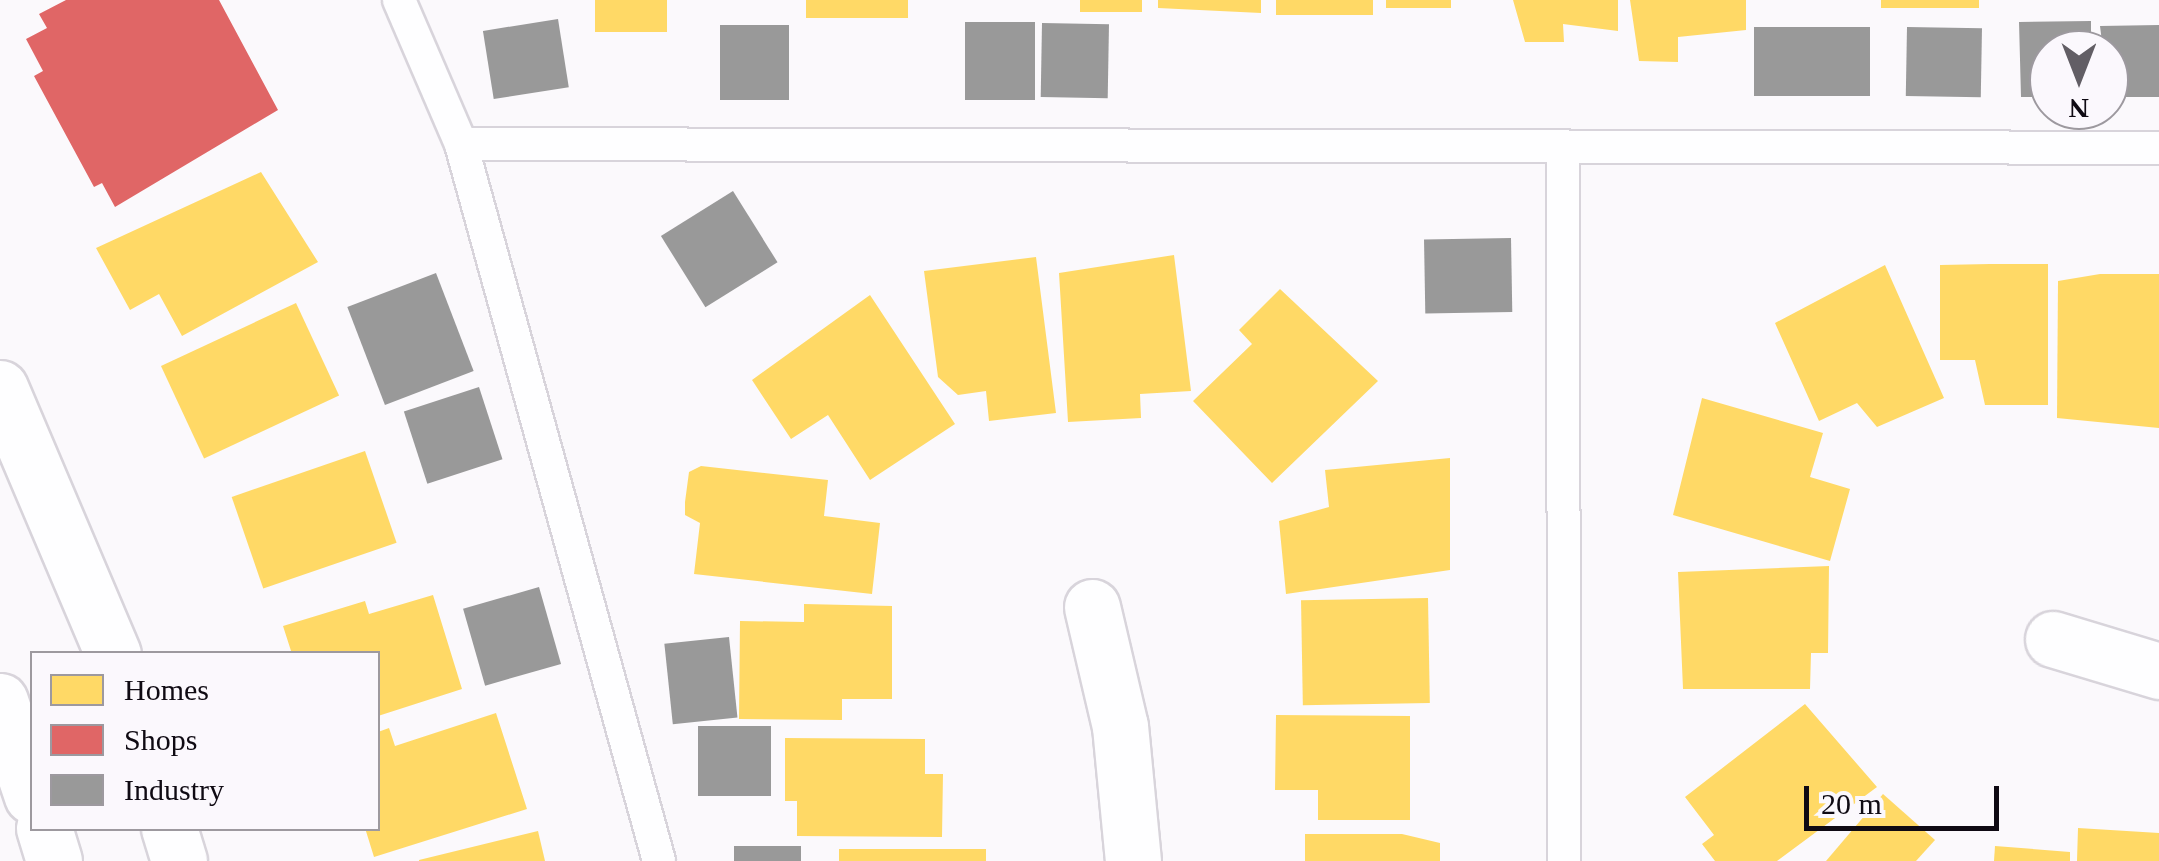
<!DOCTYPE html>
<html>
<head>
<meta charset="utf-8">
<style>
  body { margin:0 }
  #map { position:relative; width:2159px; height:861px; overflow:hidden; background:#fbf9fc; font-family:Georgia,serif }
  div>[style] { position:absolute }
  .homes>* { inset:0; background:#ffd966; transform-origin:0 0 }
  .shops>* { inset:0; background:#e06666 }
  .industry>* { inset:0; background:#999; transform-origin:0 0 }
  .roads { filter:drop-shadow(2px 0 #d8d4db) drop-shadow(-2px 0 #d8d4db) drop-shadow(0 2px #d8d4db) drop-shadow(0 -2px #d8d4db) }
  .lane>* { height:32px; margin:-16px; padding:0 16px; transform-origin:16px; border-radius:16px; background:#fefeff }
  .street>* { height:55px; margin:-27.5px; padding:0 27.5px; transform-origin:27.5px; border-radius:27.5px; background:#fefeff }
  .secondary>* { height:55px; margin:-27.5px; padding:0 27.5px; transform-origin:27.5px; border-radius:27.5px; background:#fefeff }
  span { translate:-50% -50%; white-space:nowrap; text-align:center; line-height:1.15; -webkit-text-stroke:10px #fbf8fd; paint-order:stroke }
  .legend { position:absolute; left:30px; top:651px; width:350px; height:180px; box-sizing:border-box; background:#fbf8fd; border:2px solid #9d999f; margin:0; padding:12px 18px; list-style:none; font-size:30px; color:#0f0a13 }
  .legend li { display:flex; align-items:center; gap:20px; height:50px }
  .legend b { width:50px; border:2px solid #9d999f }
  .north { position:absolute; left:2029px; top:30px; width:100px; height:100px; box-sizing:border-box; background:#fbf8fd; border:2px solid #9d999f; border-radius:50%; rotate:180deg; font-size:28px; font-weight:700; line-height:40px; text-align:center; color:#0f0a13 }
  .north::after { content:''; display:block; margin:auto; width:35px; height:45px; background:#625e65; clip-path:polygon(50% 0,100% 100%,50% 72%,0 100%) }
  .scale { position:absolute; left:1804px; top:786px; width:195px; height:45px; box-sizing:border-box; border:5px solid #0f0a13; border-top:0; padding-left:12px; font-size:30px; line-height:35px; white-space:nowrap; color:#0f0a13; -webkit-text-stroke:8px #fbf8fd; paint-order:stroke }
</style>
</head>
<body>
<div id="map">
  <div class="homes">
    <div style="left:595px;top:0;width:72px;height:32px"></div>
    <div style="left:806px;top:0;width:102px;height:18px"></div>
    <div style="left:1080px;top:0;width:62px;height:12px"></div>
    <div style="clip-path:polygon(1158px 0,1261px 0,1261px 13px,1158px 8px)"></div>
    <div style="left:1276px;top:0;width:97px;height:15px"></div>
    <div style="left:1386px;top:0;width:65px;height:8px"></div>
    <div style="clip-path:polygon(1513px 0,1618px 0,1618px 31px,1563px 24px,1564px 42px,1525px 42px)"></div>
    <div style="clip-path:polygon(1630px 0,1746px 0,1746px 30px,1678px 37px,1678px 62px,1639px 61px)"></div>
    <div style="left:1881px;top:0;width:98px;height:8px"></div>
    <div style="clip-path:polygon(261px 172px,318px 262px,182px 336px,159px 294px,130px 310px,96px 248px)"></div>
    <div style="clip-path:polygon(1174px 255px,1191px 391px,1140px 394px,1141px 418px,1068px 422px,1059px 273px)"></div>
    <div style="clip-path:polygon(1036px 257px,1056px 413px,989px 421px,986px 391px,958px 395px,938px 377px,924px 271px)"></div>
    <div style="clip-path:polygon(1990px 264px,2048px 264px,2048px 405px,1985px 405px,1975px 360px,1940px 360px,1940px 265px)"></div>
    <div style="clip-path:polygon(1885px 265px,1944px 398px,1877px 427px,1857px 403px,1819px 421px,1775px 323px)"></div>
    <div style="clip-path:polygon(2100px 274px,2159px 274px,2159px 428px,2057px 418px,2058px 281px)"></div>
    <div style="clip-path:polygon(1280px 289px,1378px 381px,1272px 483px,1193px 401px,1252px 344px,1239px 330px)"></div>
    <div style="clip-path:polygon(870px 295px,955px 424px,870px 480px,828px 415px,791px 439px,752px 380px)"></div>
    <div style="left:296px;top:303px;width:102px;height:149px;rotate:65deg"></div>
    <div style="clip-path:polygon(1702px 398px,1823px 433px,1810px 477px,1850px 489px,1830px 561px,1673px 515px)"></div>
    <div style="left:365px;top:451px;width:97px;height:141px;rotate:71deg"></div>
    <div style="clip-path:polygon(1450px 458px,1450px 570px,1286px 594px,1279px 521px,1329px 507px,1325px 470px)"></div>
    <div style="clip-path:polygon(701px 466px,828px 480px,824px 516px,880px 523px,872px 594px,694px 574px,700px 523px,685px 515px,685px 502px,689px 472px)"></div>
    <div style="clip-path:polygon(1829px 566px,1828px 653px,1811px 653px,1810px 689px,1683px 689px,1678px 572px)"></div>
    <div style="clip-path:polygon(433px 595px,462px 689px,378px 716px,378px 654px,292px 654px,283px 626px,365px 601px,369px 614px)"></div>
    <div style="left:1428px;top:598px;width:105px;height:127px;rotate:89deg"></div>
    <div style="clip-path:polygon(804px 604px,892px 606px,892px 699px,842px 699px,842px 720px,739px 719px,740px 621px,804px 622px)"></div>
    <div style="clip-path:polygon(1805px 704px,1877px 787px,1777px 861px,1715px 861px,1702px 844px,1714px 835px,1685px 797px)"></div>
    <div style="clip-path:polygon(496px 713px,527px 809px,374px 857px,365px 828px,378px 828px,378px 732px,389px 728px,395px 746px)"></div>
    <div style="clip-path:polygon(1276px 715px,1410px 716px,1410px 820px,1318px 820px,1318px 790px,1275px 790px)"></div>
    <div style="clip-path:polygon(785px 738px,925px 739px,925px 774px,943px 774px,942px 837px,797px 836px,797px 801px,785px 801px)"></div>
    <div style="clip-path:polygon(1883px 794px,1935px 840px,1916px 861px,1826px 861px)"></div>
    <div style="clip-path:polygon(2078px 828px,2159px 833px,2159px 861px,2077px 861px)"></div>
    <div style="clip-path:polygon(538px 831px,545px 861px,419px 861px,419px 860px)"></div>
    <div style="clip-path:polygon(1305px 834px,1402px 834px,1440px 843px,1440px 861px,1305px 861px)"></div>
    <div style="clip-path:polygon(1995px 846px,2070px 852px,2070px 861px,1994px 861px)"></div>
    <div style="left:839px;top:849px;width:147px;height:12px"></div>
  </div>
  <div class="shops">
    <div style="clip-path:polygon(66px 0,219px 0,278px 110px,115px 207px,102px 183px,94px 187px,34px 76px,43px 71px,26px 39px,47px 28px,39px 14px)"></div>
  </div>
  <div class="industry">
    <div style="left:558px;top:19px;width:69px;height:76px;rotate:81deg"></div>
    <div style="clip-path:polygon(2091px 21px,2091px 50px,2049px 50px,2049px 97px,2021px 97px,2019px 22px)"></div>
    <div style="left:965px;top:22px;width:70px;height:78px"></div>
    <div style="left:1042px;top:23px;width:67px;height:74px;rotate:1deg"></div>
    <div style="left:789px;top:25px;width:75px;height:69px;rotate:90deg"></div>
    <div style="clip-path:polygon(2159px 25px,2159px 97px,2109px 97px,2100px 26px)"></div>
    <div style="left:1754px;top:27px;width:116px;height:69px"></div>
    <div style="left:1907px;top:27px;width:75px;height:69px;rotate:1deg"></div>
    <div style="left:733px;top:191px;width:84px;height:85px;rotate:58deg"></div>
    <div style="left:1511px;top:238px;width:74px;height:87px;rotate:89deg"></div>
    <div style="left:436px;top:273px;width:105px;height:95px;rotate:69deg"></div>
    <div style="left:479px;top:387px;width:76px;height:79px;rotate:72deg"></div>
    <div style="left:539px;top:587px;width:80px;height:79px;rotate:74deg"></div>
    <div style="left:729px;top:637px;width:81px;height:65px;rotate:84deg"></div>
    <div style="left:698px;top:726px;width:73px;height:70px"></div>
    <div style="left:734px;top:846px;width:67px;height:15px"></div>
  </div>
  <div class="roads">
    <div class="lane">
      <div style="left:399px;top:0;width:157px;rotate:66.7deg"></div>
      <div style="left:461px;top:144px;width:744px;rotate:74.56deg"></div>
      <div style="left:461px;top:144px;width:1698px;rotate:0.13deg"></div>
      <div style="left:1563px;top:148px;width:713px;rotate:89.92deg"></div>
    </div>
    <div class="street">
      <div style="left:1092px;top:607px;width:122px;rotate:76.8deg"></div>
      <div style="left:1120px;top:726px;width:136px;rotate:84.5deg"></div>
      <div style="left:2053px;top:639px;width:111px;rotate:16.8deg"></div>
    </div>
    <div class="secondary">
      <div style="left:0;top:388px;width:289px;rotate:67deg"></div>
      <div style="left:0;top:701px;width:100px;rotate:71.4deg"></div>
      <div style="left:44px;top:828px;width:34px;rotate:73deg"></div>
      <div style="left:169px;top:828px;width:34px;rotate:73deg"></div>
    </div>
  </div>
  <ul class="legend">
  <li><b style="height:28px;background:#ffd966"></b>Homes</li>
  <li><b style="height:28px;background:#e06666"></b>Shops</li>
  <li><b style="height:28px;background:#999"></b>Industry</li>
  </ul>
  <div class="north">N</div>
  <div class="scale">20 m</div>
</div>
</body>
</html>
